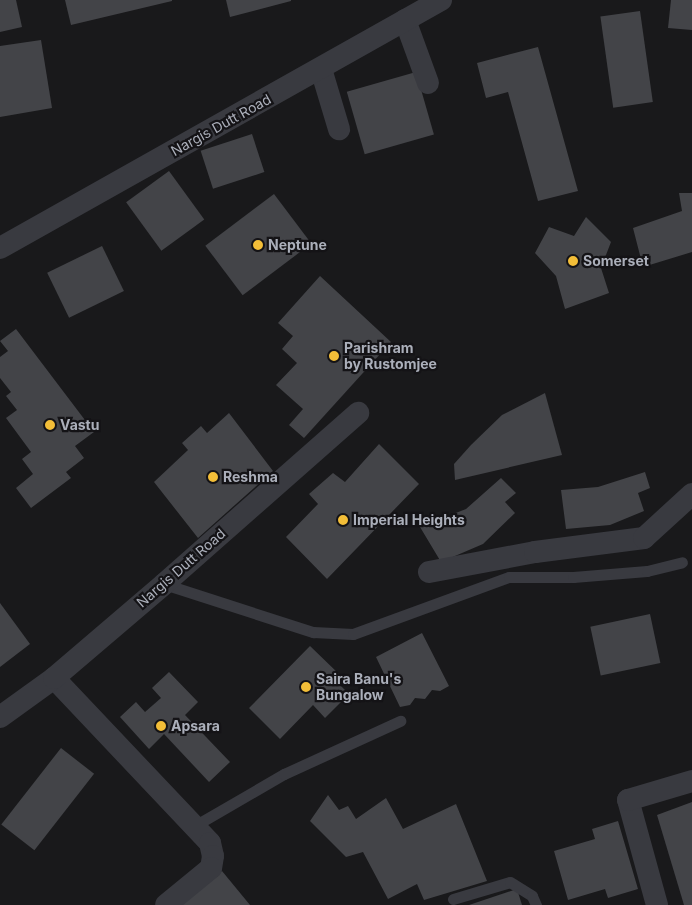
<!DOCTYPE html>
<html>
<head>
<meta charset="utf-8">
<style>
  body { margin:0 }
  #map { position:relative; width:692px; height:905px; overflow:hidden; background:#19191b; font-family:Inter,sans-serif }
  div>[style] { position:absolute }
  .building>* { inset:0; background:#434448; transform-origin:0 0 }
  .lane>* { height:11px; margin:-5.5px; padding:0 5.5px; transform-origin:5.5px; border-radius:5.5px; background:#393a40 }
  .street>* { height:22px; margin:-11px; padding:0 11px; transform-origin:11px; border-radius:11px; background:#393a40 }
  .dots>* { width:14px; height:14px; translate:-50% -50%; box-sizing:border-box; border:2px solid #141316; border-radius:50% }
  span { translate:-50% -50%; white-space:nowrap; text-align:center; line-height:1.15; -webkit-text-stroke:4.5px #141316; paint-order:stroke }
  .street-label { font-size:14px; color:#abafba }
  .poi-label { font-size:14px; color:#abafba; font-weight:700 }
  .left { translate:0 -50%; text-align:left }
</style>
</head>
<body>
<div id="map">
  <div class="building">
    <div style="clip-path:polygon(0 0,16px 0,22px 27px,0 32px)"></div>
    <div style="clip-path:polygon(65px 0,172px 0,172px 1px,71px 25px)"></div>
    <div style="clip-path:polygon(226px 0,291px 0,291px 1px,230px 17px)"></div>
    <div style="clip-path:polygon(671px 0,692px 0,692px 30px,668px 28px)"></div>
    <div style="left:640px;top:11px;width:92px;height:40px;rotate:82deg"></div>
    <div style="clip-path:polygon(41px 40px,52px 108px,0 117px,0 46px)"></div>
    <div style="clip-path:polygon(538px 47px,578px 191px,538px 201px,508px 92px,486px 98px,477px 63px)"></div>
    <div style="left:416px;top:72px;width:65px;height:72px;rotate:74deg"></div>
    <div style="left:252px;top:134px;width:40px;height:54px;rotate:72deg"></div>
    <div style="left:169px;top:171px;width:60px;height:53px;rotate:54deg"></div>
    <div style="clip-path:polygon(679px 193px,692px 193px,692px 252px,643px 267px,633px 228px,682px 211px)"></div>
    <div style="left:274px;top:194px;width:62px;height:86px;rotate:53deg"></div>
    <div style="clip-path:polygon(586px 217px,611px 242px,601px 268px,609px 293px,565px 309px,556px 276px,535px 253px,549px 227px,574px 236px)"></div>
    <div style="left:102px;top:246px;width:50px;height:61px;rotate:64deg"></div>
    <div style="clip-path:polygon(320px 276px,391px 342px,304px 438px,289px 425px,303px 409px,276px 385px,297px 363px,282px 349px,293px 336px,278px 323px)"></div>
    <div style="clip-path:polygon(16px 329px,94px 432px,75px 446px,84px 458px,66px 472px,71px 478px,31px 508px,16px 488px,33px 474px,22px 459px,31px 452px,6px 418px,17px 410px,6px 396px,11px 392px,0 378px,0 357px,8px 351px,0 341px)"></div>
    <div style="clip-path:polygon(545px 393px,562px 455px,455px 480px,454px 464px,471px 445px,502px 415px)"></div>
    <div style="clip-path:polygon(229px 413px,273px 471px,198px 538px,154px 482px,188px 450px,182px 443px,201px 426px,207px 433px)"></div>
    <div style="clip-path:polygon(379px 444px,419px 484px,327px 579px,286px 537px,318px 504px,309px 494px,333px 473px,345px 482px)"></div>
    <div style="clip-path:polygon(645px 472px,650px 488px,638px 493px,644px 511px,610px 525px,566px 529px,561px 490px,598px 487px)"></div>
    <div style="clip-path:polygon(501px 478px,516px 493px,505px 502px,515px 513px,483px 544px,441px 562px,420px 527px,466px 509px)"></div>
    <div style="clip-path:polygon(0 603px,30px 644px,0 667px)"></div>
    <div style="left:650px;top:614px;width:50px;height:61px;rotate:78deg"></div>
    <div style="clip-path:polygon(422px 633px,449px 686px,440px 691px,432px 690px,425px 699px,415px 698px,410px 705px,400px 707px,376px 657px)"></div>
    <div style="clip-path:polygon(310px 646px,340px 675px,335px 680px,349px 694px,325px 718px,313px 705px,280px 739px,249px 708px)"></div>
    <div style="clip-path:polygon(169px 672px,198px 702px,185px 715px,230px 762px,209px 782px,164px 734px,149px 749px,120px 717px,136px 702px,145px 712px,161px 698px,152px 688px)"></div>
    <div style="left:61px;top:748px;width:42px;height:97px;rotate:38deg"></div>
    <div style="clip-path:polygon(328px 795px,339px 810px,348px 806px,356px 819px,386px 798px,403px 829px,456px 804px,487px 881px,424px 900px,417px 884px,388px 899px,363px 852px,346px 857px,310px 821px)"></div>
    <div style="clip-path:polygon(692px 802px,692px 905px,684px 905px,657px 815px)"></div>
    <div style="clip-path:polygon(618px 821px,638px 889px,608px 898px,605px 889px,568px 900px,554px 851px,595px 839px,592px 829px)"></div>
    <div style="clip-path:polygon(222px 871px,250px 905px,180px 905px)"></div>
    <div style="clip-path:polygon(517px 889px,522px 905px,469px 905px)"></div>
  </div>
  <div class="lane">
    <div style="left:164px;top:584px;width:157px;rotate:17.9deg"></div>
    <div style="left:313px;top:632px;width:40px;rotate:2.9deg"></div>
    <div style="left:353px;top:634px;width:166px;rotate:-20.1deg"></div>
    <div style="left:509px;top:577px;width:64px"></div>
    <div style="left:573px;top:577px;width:74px;rotate:-4.6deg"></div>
    <div style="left:647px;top:571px;width:36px;rotate:-14deg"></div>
    <div style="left:196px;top:825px;width:102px;rotate:-30.1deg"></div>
    <div style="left:284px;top:774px;width:128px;rotate:-24.6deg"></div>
    <div style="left:453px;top:899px;width:59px;rotate:-16.6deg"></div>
    <div style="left:510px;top:882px;width:26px;rotate:32deg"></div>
    <div style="left:532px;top:896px;width:10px;rotate:66deg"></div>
  </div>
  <div class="street">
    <div style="left:405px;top:20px;width:67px;rotate:69.9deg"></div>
    <div style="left:321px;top:69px;width:63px;rotate:73.3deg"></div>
    <div style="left:0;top:248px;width:506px;rotate:-29.35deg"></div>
    <div style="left:429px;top:572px;width:108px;rotate:-10.7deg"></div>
    <div style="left:535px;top:552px;width:110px;rotate:-7.3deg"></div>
    <div style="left:644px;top:538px;width:65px;rotate:-42.5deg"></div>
    <div style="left:54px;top:678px;width:227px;rotate:46.6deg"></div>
    <div style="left:210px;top:843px;width:13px;rotate:77deg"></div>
    <div style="left:213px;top:856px;width:12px;rotate:99deg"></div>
    <div style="left:211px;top:868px;width:58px;rotate:140.6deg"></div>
    <div style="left:0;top:717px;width:67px;rotate:-35.8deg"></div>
    <div style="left:54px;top:678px;width:145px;rotate:-40.5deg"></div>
    <div style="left:164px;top:584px;width:259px;rotate:-41.4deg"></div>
    <div style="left:657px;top:905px;width:109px;rotate:-105.4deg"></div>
    <div style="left:628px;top:800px;width:67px;rotate:-16.5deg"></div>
  </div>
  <div class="dots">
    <div style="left:258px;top:245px;background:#f3be38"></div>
    <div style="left:573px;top:261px;background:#f3be38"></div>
    <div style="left:334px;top:356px;background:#f3be38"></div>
    <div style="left:50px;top:425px;background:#f3be38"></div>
    <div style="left:213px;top:477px;background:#f3be38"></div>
    <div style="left:343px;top:520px;background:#f3be38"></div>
    <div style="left:306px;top:687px;background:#f3be38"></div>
    <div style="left:161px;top:726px;background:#f3be38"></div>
  </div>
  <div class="street-label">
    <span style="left:221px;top:125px;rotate:-29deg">Nargis Dutt Road</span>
    <span style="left:181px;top:568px;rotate:-41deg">Nargis Dutt Road</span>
  </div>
  <div class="poi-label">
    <span class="left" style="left:268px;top:245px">Neptune</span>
    <span class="left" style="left:583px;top:261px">Somerset</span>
    <span class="left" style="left:344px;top:356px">Parishram<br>by Rustomjee</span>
    <span class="left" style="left:60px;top:425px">Vastu</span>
    <span class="left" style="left:223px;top:477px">Reshma</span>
    <span class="left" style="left:353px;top:520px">Imperial Heights</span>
    <span class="left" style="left:316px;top:687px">Saira Banu's<br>Bungalow</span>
    <span class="left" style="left:171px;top:726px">Apsara</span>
  </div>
</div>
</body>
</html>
